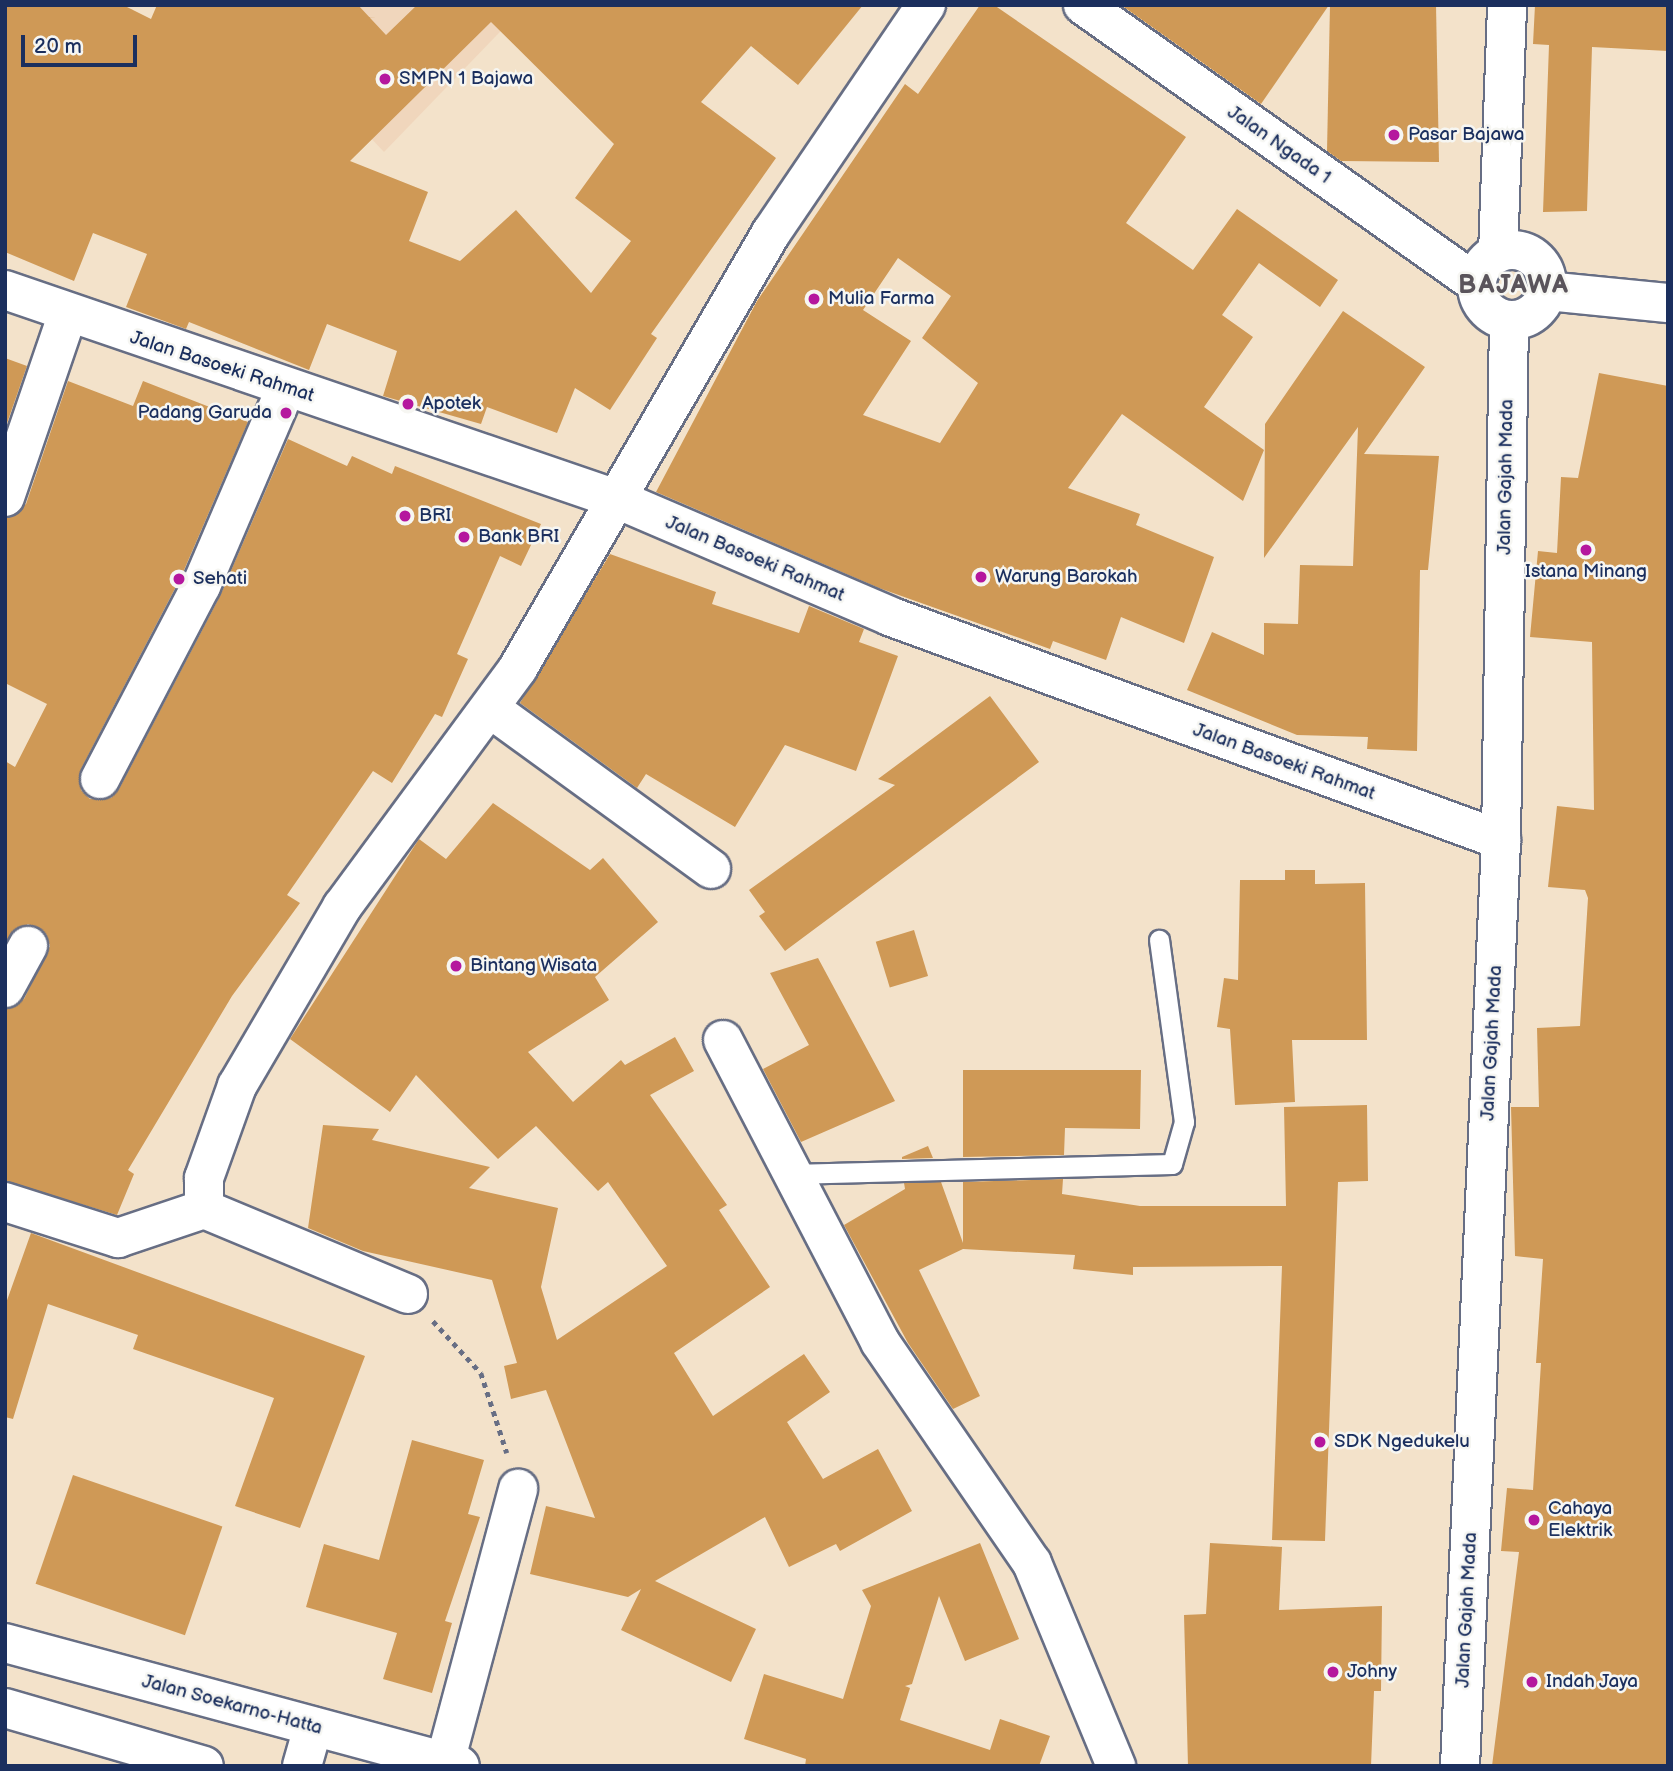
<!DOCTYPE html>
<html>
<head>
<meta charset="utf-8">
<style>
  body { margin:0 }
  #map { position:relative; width:1673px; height:1771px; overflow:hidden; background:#f3e2ca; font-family:"Balsamiq Sans",sans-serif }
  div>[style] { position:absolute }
  .built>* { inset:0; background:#f0d6bc }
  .building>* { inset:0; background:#cf9956; transform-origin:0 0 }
  .path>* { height:4.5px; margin-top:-2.25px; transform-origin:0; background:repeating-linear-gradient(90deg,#676e84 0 5px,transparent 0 10px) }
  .roads { filter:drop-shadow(2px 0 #676e84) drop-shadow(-2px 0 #676e84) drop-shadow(0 2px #676e84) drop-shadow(0 -2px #676e84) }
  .service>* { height:19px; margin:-9.5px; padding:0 9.5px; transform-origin:9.5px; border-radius:9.5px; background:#fff }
  .minor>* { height:38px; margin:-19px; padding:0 19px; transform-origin:19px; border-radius:19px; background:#fff }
  .tertiary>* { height:38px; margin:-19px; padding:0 19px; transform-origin:19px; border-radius:19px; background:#fff }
  .tertiary>.ring { margin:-19px; padding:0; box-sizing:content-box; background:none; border:38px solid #fff; border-radius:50% }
  .trunk>* { height:38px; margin:-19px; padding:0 19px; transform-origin:19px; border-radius:19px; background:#fff }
  .dots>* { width:19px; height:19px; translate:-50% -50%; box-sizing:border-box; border:4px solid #f6f6f2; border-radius:50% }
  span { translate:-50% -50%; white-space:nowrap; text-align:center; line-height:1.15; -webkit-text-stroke:5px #f6f6f2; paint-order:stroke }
  .poi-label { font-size:19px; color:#1b2f5e }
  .left { translate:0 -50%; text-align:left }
  .right { translate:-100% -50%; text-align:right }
  .street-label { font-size:19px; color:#1b2f5e }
  .district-label { font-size:26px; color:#5a545b; font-weight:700; letter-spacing:2px }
  .frame { position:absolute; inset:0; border:7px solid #1b2f5e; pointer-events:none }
  .scale { position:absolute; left:21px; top:35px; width:116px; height:32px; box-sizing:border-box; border:4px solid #1b2f5e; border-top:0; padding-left:9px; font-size:21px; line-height:24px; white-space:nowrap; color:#1b2f5e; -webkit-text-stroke:5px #f6f6f2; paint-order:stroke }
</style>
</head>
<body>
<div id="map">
  <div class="built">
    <div style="clip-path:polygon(245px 5px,526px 5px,384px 152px)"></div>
  </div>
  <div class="building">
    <div style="clip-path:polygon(evenodd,5px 5px,123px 5px,151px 19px,157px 5px,358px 5px,386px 35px,417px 5px,863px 5px,798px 85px,751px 46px,701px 102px,776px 158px,651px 334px,657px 338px,610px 410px,575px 388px,557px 433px,487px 407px,481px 424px,383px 396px,397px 351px,327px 324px,309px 370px,189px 322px,186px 329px,126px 307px,147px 254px,93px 233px,74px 281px,5px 252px,5px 5px,491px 22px,614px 144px,575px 198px,631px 241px,591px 293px,516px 210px,460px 261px,409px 241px,428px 192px,350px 161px,491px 22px)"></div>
    <div style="clip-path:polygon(evenodd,980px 5px,994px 5px,1186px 137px,1126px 223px,1193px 270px,1237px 209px,1338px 280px,1320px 307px,1259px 263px,1222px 315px,1253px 337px,1204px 407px,1264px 450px,1243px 501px,1122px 414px,1068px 488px,1140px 514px,1136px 525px,1214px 557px,1184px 643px,1121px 617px,1106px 660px,1053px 641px,1050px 649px,879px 588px,656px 492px,757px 301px,905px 84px,918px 94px,980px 5px,898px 258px,951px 296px,922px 338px,978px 383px,940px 443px,863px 415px,911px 341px,863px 310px,898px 258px)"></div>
    <div style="clip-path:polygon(1121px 5px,1329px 5px,1261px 104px)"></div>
    <div style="clip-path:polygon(1330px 5px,1436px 5px,1439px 162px,1341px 161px,1327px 151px)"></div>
    <div style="clip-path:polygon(1535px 5px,1668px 5px,1668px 51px,1592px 47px,1587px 211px,1543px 212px,1549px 45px,1533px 44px)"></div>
    <div style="clip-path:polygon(1343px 311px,1425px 367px,1364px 454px,1439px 456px,1428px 570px,1420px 570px,1417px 751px,1367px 749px,1368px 737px,1297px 735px,1187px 690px,1212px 632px,1264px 655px,1264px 623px,1298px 624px,1300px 565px,1353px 566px,1358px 427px,1264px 558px,1265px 424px)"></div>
    <div style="clip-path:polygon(5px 358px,27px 366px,5px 429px)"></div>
    <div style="clip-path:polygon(1599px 373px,1668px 386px,1668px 1766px,1492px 1766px,1519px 1552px,1501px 1551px,1507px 1488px,1533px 1490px,1541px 1363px,1536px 1363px,1543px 1259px,1515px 1256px,1511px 1107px,1539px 1107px,1537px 1028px,1580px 1026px,1588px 898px,1585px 890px,1548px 887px,1557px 806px,1594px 810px,1592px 642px,1530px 637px,1538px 551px,1557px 553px,1561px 477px,1578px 478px)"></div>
    <div style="clip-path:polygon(68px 381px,133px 406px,143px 381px,248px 422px,181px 577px,81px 769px,81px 790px,90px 799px,111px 798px,119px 789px,220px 596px,288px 439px,347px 466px,352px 456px,392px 474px,395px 466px,541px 524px,521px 566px,500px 556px,457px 654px,468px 659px,442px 717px,435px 714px,392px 783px,373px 771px,287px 895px,300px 903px,232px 996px,128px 1170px,134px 1174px,117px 1215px,5px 1181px,5px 1010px,24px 999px,50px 946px,46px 934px,28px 924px,5px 942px,5px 761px,15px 767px,47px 704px,5px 683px,5px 518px,26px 504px)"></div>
    <div style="clip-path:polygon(610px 554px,716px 592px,712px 604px,799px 633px,809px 606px,864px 629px,859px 642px,898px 656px,856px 771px,785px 745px,735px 827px,646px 774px,637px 788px,520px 703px)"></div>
    <div style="clip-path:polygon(990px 696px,1039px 762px,785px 951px,759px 916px,765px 912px,749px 890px,895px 785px,878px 779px)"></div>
    <div style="clip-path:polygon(493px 803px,590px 870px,603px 858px,658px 922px,595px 977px,609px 1000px,528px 1052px,573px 1102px,621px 1060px,625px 1065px,675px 1037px,694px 1071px,650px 1095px,727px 1205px,719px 1210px,770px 1287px,674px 1353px,713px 1416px,804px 1354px,830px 1392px,787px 1422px,823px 1479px,878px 1449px,912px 1511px,840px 1551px,836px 1544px,789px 1567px,765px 1517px,655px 1581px,756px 1629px,731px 1682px,621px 1630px,641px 1589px,628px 1597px,530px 1574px,546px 1506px,595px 1518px,546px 1390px,511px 1399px,504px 1366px,517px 1363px,492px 1280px,363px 1251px,308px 1228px,323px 1125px,379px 1129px,372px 1140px,490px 1167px,469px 1188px,558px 1208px,541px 1287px,557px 1340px,667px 1266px,608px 1182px,598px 1191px,536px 1126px,498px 1159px,416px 1075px,390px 1112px,290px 1039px,419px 839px,446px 859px)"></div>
    <div style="clip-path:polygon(1285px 870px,1315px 870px,1315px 884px,1365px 883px,1367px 1040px,1292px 1040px,1295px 1102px,1235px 1105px,1230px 1029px,1217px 1027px,1224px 978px,1238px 980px,1240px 880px,1285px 880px)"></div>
    <div style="left:914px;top:930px;width:48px;height:40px;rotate:73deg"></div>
    <div style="clip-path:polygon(818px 958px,895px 1101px,801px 1142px,763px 1069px,809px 1045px,770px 973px)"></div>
    <div style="clip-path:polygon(963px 1070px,1141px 1070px,1140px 1129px,1065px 1128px,1064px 1155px,963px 1157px)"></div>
    <div style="clip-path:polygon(1367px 1105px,1368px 1181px,1338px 1182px,1325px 1541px,1272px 1540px,1282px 1266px,1133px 1267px,1133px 1275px,1073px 1269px,1075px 1255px,963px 1249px,919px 1270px,980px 1396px,953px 1409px,908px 1343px,844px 1225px,905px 1189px,904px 1183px,941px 1182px,963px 1243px,963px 1182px,1063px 1179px,1062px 1194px,1140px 1206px,1286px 1206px,1284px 1107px)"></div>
    <div style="clip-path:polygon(928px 1146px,933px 1158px,902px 1159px,902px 1157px)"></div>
    <div style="clip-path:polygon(31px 1233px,365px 1356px,300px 1528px,235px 1506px,274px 1398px,133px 1349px,138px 1335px,48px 1304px,13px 1419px,5px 1417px,5px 1306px)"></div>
    <div style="clip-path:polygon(412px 1440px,484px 1460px,468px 1514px,480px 1517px,445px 1621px,452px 1623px,432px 1693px,383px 1679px,397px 1633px,306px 1607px,324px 1544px,379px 1560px)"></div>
    <div style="left:73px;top:1475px;width:158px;height:115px;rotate:19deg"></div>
    <div style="clip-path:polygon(980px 1543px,1019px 1639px,965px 1661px,939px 1596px,912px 1684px,905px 1686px,910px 1688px,900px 1720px,990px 1750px,1000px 1719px,1050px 1736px,1039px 1766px,805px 1766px,806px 1759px,744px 1739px,764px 1674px,843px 1699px,871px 1606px,862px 1590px)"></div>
    <div style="clip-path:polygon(1210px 1543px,1282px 1547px,1279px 1610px,1382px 1606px,1381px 1691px,1374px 1691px,1371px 1766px,1188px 1766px,1184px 1615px,1206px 1614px)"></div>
  </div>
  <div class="path">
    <div style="left:433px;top:1321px;width:71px;rotate:47.3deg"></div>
    <div style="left:481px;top:1373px;width:84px;rotate:72deg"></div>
  </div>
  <div class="roads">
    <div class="service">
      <div style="left:791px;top:1174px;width:381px;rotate:-1.5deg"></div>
      <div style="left:1172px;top:1164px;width:44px;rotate:-74.1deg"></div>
      <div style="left:1184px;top:1122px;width:184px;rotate:-97.8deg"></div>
    </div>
    <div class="minor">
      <div style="left:5px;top:290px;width:649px;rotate:18.88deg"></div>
      <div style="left:619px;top:500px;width:294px;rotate:23.2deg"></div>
      <div style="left:889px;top:616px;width:652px;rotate:20.1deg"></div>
      <div style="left:5px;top:497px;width:191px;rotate:-71.1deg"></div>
      <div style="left:491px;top:709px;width:272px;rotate:36deg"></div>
      <div style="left:100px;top:779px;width:218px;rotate:-62.4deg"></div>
      <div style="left:201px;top:586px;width:215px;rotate:-66.8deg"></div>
      <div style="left:5px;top:988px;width:48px;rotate:-61.3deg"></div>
      <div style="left:723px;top:1040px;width:340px;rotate:62.5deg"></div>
      <div style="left:880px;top:1342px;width:268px;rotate:55.5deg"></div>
      <div style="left:1032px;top:1563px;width:220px;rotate:67.5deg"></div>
      <div style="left:5px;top:1202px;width:119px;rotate:17.7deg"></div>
      <div style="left:118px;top:1238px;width:91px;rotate:-18.6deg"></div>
      <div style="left:408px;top:1294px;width:221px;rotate:-157.4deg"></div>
      <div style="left:204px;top:1209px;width:31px;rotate:-90deg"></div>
      <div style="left:204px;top:1178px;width:98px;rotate:-70.3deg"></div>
      <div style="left:237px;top:1086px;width:208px;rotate:-59.6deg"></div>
      <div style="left:342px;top:907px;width:297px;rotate:-53.6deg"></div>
      <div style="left:518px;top:668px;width:503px;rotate:-59.82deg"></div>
      <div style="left:771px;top:233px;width:276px;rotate:-55.8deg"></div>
      <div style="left:445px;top:1762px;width:283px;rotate:-75deg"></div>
    </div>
    <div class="tertiary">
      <div style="left:1083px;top:5px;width:481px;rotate:35.3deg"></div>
      <div class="ring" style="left:1477px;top:250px;width:32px;height:32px"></div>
      <div style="left:1498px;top:253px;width:248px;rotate:-87.9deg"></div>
      <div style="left:1547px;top:291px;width:122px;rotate:5.7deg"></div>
      <div style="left:1460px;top:1766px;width:927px;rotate:-87.46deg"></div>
      <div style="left:1501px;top:840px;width:520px;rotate:-89.12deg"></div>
    </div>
    <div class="trunk">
      <div style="left:5px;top:1643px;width:471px;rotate:15.1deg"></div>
      <div style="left:5px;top:1708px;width:207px;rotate:16.2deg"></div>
      <div style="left:302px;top:1766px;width:41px;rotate:-74.2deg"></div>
    </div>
  </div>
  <div class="dots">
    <div style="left:385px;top:79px;background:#b5179e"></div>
    <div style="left:1394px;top:135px;background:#b5179e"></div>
    <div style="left:814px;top:299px;background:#b5179e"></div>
    <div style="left:408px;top:404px;background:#b5179e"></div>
    <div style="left:286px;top:413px;background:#b5179e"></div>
    <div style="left:405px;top:516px;background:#b5179e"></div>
    <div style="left:464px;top:537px;background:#b5179e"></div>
    <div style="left:1586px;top:550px;background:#b5179e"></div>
    <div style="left:981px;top:577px;background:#b5179e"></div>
    <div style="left:179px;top:579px;background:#b5179e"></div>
    <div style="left:456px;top:966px;background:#b5179e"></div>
    <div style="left:1320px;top:1442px;background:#b5179e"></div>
    <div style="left:1534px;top:1520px;background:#b5179e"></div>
    <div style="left:1333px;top:1672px;background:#b5179e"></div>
    <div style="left:1532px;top:1682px;background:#b5179e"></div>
  </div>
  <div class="poi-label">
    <span class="left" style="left:399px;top:79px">SMPN 1 Bajawa</span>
    <span class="left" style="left:1408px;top:135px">Pasar Bajawa</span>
    <span class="left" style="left:828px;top:299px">Mulia Farma</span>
    <span class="left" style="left:422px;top:404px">Apotek</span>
    <span class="right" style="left:272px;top:413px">Padang Garuda</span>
    <span class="left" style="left:419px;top:516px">BRI</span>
    <span class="left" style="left:478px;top:537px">Bank BRI</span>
    <span style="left:1586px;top:572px">Istana Minang</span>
    <span class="left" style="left:995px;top:577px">Warung Barokah</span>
    <span class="left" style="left:193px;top:579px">Sehati</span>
    <span class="left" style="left:470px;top:966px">Bintang Wisata</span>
    <span class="left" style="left:1334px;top:1442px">SDK Ngedukelu</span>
    <span class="left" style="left:1548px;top:1520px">Cahaya<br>Elektrik</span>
    <span class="left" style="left:1347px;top:1672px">Johny</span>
    <span class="left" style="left:1546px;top:1682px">Indah Jaya</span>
  </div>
  <div class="street-label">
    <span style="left:1279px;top:145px;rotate:35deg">Jalan Ngada 1</span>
    <span style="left:222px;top:367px;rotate:18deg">Jalan Basoeki Rahmat</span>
    <span style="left:1506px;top:477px;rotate:-89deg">Jalan Gajah Mada</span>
    <span style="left:755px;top:559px;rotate:23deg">Jalan Basoeki Rahmat</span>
    <span style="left:1284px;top:762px;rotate:20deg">Jalan Basoeki Rahmat</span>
    <span style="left:1492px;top:1043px;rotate:-87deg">Jalan Gajah Mada</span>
    <span style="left:1467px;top:1610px;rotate:-87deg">Jalan Gajah Mada</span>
    <span style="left:232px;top:1705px;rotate:15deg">Jalan Soekarno-Hatta</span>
  </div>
  <div class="district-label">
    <span style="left:1514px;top:286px">BAJAWA</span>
  </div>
  <div class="frame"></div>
  <div class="scale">20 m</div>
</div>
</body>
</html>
